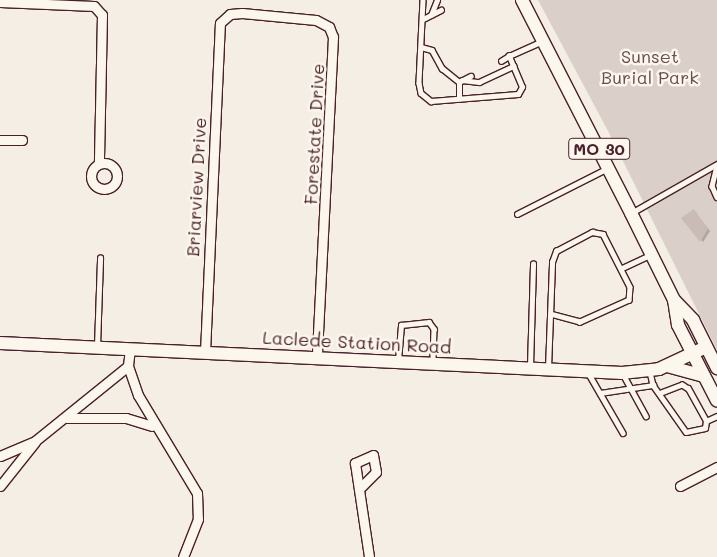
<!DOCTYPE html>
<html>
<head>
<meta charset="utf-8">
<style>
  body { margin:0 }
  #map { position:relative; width:717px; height:557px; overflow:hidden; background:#f4eee4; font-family:Mali,sans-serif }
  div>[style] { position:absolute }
  .green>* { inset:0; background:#dbd0c9 }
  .shadow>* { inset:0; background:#0003 }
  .building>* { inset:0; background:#cabbb6 }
  .roads { filter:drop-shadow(1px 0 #4a1f2b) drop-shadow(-1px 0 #4a1f2b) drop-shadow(0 1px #4a1f2b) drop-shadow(0 -1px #4a1f2b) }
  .lane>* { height:4.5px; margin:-2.25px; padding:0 2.25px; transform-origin:2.25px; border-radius:2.25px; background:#fbf7ec }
  .street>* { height:9px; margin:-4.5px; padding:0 4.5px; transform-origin:4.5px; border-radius:4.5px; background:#fbf7ec }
  .street>.ring { margin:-4.5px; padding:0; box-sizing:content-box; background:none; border:9px solid #fbf7ec; border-radius:50% }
  .primary>* { height:12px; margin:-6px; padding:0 6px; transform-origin:6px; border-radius:6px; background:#fbf7ec }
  span { translate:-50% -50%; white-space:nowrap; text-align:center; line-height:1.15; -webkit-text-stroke:5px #fbf7ec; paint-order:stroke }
  .shield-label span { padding:1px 4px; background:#fbf7ec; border:1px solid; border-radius:4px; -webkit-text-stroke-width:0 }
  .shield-label { font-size:16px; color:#4a1f2b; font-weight:700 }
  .park-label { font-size:18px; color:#6e4b52 }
  .street-label { font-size:18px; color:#4a1f2b }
</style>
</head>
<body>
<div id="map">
  <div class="green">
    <div style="clip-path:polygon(538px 0,717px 0,717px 350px,608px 131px)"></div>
  </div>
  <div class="shadow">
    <div style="clip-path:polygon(694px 211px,710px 231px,703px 242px,683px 219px)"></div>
  </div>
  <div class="building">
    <div style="clip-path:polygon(694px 209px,708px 229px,700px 242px,681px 218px)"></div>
  </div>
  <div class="roads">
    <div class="lane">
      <div style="left:423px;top:0;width:83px;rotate:92.8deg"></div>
      <div style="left:419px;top:83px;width:10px;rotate:79deg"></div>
      <div style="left:421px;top:93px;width:13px;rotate:39deg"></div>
      <div style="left:431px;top:101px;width:87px;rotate:-4.6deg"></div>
      <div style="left:518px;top:94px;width:8px;rotate:-60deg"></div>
      <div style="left:522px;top:87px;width:34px;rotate:-113deg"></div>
      <div style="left:509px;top:56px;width:36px;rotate:-24deg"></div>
      <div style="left:431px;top:15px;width:16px;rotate:-68deg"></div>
      <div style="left:423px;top:19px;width:20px;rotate:-27deg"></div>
      <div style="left:421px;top:47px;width:11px;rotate:15deg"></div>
      <div style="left:432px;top:50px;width:21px;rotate:61deg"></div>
      <div style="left:442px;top:68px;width:22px;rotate:39deg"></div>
      <div style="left:501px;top:61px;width:9px;rotate:-32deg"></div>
      <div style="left:462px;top:80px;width:17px;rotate:7deg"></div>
      <div style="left:479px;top:82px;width:38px;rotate:-25deg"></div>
      <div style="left:459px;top:99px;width:17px;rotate:-90deg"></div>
      <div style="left:459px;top:82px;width:13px;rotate:-27deg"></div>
      <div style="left:717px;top:166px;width:21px;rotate:104deg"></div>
      <div style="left:712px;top:186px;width:12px;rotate:66deg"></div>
      <div style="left:633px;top:212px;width:97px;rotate:-29.7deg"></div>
      <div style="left:517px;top:214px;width:102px;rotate:-26.8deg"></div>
      <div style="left:622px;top:268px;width:31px;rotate:-25deg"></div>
      <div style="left:97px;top:346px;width:88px;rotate:-88deg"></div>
      <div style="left:398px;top:360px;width:35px;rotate:-85deg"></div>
      <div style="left:401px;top:325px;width:28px;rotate:-6deg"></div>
      <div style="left:429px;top:322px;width:9px;rotate:54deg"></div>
      <div style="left:434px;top:329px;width:33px;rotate:92deg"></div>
      <div style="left:530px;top:366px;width:102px;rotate:-88.3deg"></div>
      <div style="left:548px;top:368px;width:106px;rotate:-87.8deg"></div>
      <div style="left:552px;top:262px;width:12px;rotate:-70deg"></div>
      <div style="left:556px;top:251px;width:41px;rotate:-27.8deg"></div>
      <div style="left:592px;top:232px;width:11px;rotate:10deg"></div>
      <div style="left:603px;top:234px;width:59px;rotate:63deg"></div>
      <div style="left:630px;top:287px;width:13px;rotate:94deg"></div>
      <div style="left:629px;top:300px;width:54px;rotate:155.8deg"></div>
      <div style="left:580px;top:322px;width:30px;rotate:-165deg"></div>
      <div style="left:650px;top:372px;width:13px;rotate:77deg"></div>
      <div style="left:653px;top:385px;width:57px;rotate:54.9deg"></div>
      <div style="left:686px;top:432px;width:19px;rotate:-12deg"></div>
      <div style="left:705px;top:428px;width:7px;rotate:-82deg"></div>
      <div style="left:706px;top:421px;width:37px;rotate:-119deg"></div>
      <div style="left:688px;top:389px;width:7px;rotate:-146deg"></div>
      <div style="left:682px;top:385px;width:22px;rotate:159deg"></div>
      <div style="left:589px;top:374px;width:68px;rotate:60deg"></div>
      <div style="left:623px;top:374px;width:48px;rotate:61.3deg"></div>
      <div style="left:600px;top:393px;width:54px;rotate:-8.6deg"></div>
      <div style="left:706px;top:421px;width:12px;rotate:-24deg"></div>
    </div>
    <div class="street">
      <div style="left:0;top:2px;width:94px;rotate:2.4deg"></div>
      <div style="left:94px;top:6px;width:12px;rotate:48deg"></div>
      <div style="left:102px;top:15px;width:149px;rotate:91.2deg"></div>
      <div style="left:0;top:140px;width:22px"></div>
      <div class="ring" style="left:91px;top:163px;width:17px;height:17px"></div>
      <div style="left:130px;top:349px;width:17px;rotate:97deg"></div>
      <div style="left:128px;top:366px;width:31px;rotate:71deg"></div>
      <div style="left:138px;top:395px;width:114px;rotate:59deg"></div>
      <div style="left:197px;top:493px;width:26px;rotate:88deg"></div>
      <div style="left:198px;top:519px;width:41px;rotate:111.5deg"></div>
      <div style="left:205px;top:352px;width:329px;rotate:-87.4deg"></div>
      <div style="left:220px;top:23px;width:13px;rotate:-42deg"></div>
      <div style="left:230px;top:14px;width:12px;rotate:-5deg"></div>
      <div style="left:242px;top:13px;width:74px;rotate:5.4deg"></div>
      <div style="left:316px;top:20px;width:15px;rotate:28deg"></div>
      <div style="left:329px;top:27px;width:11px;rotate:68deg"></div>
      <div style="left:333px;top:37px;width:321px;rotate:92.9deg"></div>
      <div style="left:67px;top:418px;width:59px"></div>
      <div style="left:126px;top:418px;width:27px;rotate:17deg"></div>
      <div style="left:0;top:456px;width:38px;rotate:-23deg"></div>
      <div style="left:35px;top:441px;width:119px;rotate:-38.9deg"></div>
      <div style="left:0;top:486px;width:56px;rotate:-51.5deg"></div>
      <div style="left:680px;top:486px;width:42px;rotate:-27.2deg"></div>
      <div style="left:361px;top:487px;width:21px;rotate:-45deg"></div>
      <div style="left:376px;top:472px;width:17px;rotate:-100deg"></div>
      <div style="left:373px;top:455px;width:20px;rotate:156deg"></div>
      <div style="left:355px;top:463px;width:95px;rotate:81.5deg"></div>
    </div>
    <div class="primary">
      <div style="left:522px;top:0;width:239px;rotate:62.9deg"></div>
      <div style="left:631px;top:213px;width:97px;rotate:63.7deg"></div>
      <div style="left:674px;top:300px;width:25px;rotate:81deg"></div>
      <div style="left:678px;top:325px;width:85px;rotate:62.8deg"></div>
      <div style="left:674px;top:300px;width:28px;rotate:46deg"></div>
      <div style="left:693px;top:320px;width:54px;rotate:63.4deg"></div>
      <div style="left:0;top:343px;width:623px;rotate:2.76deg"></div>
      <div style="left:622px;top:373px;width:37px;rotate:-6deg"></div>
      <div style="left:659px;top:369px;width:52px;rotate:-25.1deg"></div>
      <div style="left:667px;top:366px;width:38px;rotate:15deg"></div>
    </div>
  </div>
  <div class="shield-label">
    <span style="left:599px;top:149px">MO 30</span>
  </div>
  <div class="park-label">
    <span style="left:650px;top:67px">Sunset<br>Burial Park</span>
  </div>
  <div class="street-label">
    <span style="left:314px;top:134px;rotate:-87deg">Forestate Drive</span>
    <span style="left:196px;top:187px;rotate:-87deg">Briarview Drive</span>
    <span style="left:357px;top:342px;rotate:3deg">Laclede Station Road</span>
  </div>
</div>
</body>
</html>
